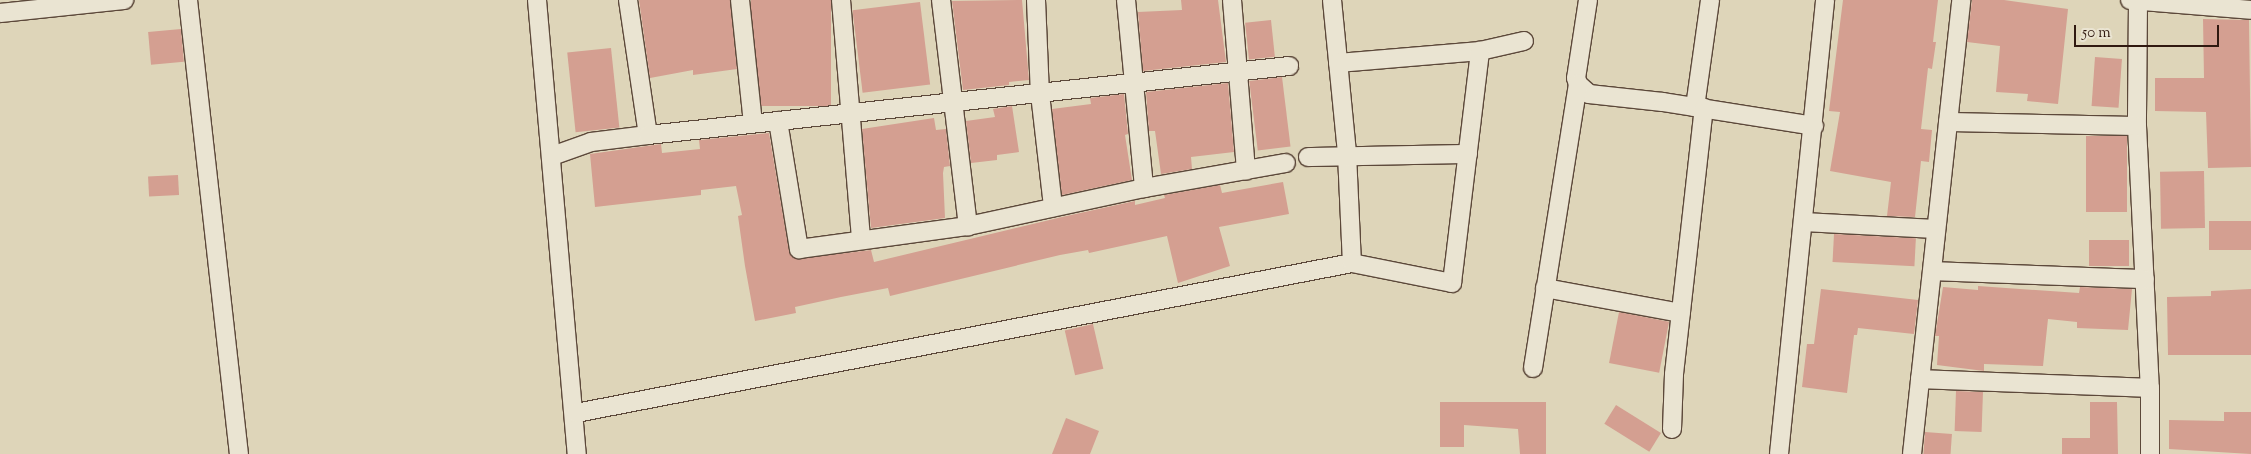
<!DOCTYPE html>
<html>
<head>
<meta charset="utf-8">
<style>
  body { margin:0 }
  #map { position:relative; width:2251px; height:454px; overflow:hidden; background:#ded5b9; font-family:"Sorts Mill Goudy",serif }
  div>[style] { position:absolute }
  .building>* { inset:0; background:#d49f91; transform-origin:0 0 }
  .roads { filter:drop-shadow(1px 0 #5c483a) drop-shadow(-1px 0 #5c483a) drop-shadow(0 1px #5c483a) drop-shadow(0 -1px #5c483a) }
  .minor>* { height:18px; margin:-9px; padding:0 9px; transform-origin:9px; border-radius:9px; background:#eae4d2 }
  span { translate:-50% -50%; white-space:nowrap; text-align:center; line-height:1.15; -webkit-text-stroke:5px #eae4d2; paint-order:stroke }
  .scale { position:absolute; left:2074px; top:25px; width:145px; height:22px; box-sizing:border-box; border:2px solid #301910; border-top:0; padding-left:6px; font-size:15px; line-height:18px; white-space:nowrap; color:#301910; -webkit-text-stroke:4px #eae4d2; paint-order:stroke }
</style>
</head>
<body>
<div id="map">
  <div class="building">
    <div style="clip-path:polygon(639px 0,730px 0,737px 69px,693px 75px,693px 70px,650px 78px)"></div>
    <div style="left:751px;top:0;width:80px;height:106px"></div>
    <div style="clip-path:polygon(1022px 0,1029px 80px,1009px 82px,1009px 85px,963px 90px,952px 1px)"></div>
    <div style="clip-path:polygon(1181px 0,1218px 0,1226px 62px,1143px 71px,1138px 12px,1182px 10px)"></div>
    <div style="clip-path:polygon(1843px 0,1938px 0,1933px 42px,1936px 42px,1932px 69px,1928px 68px,1921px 129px,1932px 130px,1929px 162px,1921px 161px,1915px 217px,1887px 216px,1891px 182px,1830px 171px,1840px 112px,1829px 111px)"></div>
    <div style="clip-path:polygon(1972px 0,2004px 0,2068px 9px,2058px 104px,2027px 101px,2028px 94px,1996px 92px,2000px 46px,1967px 42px)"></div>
    <div style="left:920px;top:2px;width:83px;height:68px;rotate:83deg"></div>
    <div style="clip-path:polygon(2203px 19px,2249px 20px,2251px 167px,2208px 168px,2206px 112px,2155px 111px,2155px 78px,2204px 78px)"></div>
    <div style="left:1271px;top:20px;width:37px;height:26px;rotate:84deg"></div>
    <div style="left:181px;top:29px;width:33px;height:33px;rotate:85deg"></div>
    <div style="left:611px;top:48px;width:80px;height:44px;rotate:84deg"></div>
    <div style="left:2095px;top:57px;width:27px;height:49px;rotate:4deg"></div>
    <div style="left:1282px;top:77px;width:70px;height:33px;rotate:83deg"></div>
    <div style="clip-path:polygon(1228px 83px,1234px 152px,1191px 157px,1192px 169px,1161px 174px,1155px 131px,1149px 131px,1146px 92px)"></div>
    <div style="clip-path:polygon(1124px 94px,1128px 134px,1125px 135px,1132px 180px,1062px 195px,1052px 109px,1091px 104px,1090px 98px)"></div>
    <div style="clip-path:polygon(1012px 106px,1019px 152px,997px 155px,997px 160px,971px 163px,966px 121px,995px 117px,993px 109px)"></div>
    <div style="clip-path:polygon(934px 118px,936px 130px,946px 129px,950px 166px,944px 167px,943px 173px,945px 218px,871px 228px,862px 129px)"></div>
    <div style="clip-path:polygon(769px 133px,789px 251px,796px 259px,871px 250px,874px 262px,1062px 217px,1135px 201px,1135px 205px,1165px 198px,1164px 195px,1220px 185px,1222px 193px,1283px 182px,1289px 214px,1219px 227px,1230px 266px,1178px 283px,1167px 236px,1089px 253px,1088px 250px,1060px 255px,890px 296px,888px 288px,841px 297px,795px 307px,796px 313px,755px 321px,745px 266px,738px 216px,742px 215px,736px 186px,701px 190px,701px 195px,595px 207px,590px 154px,661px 144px,662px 153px,700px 149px,699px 140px)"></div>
    <div style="left:2086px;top:136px;width:41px;height:76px"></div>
    <div style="left:2204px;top:171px;width:57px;height:44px;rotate:89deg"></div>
    <div style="left:178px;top:175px;width:20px;height:30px;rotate:87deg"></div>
    <div style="left:2251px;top:221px;width:29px;height:42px;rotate:90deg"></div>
    <div style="left:1834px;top:234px;width:82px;height:28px;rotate:3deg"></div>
    <div style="left:2089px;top:240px;width:40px;height:26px"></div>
    <div style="clip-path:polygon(1978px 286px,2079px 293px,2080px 287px,2132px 289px,2128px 330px,2077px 328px,2077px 322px,2048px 319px,2043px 366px,1984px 364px,1984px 371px,1937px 365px,1939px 336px,1935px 336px,1943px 287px,1978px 290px)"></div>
    <div style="clip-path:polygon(1821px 289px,1918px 300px,1914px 334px,1858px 328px,1857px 335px,1854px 335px,1847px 393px,1802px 387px,1807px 344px,1814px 344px)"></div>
    <div style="clip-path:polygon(2251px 289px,2251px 355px,2168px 355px,2167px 297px,2211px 296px,2211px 291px)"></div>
    <div style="left:1619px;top:312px;width:51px;height:52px;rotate:11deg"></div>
    <div style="left:1093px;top:324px;width:46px;height:29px;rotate:77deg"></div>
    <div style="left:1956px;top:391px;width:27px;height:40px;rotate:2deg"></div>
    <div style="clip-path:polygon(1440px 402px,1546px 402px,1546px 454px,1520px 454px,1518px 429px,1464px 425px,1464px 447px,1440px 447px)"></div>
    <div style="clip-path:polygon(2090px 402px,2117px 402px,2118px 454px,2062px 454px,2062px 438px,2090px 438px)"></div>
    <div style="left:1616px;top:405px;width:53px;height:22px;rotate:32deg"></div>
    <div style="clip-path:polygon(2224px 412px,2251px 412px,2251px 454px,2169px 449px,2169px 420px,2224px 421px)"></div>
    <div style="clip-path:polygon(1066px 418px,1099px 431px,1090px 454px,1052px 454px)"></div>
    <div style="left:1925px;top:432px;width:27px;height:22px;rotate:4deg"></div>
  </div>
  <div class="roads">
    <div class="minor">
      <div style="left:188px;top:0;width:457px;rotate:83.6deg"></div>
      <div style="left:537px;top:0;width:456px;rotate:85deg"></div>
      <div style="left:628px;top:0;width:136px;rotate:81.6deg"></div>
      <div style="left:740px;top:0;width:124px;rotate:84deg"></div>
      <div style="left:841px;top:0;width:239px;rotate:85.2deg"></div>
      <div style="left:941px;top:0;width:228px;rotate:83.2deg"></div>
      <div style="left:1036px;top:0;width:94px;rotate:87.6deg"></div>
      <div style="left:1040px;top:94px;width:114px;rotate:83.4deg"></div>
      <div style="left:1126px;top:0;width:189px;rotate:84.5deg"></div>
      <div style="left:1232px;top:0;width:171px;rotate:85.3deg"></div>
      <div style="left:1332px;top:0;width:155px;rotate:84.4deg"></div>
      <div style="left:1347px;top:154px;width:109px;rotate:87.4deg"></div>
      <div style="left:1588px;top:0;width:79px;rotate:98.7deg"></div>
      <div style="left:1576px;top:78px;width:6px;rotate:72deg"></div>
      <div style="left:1578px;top:84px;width:15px;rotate:42deg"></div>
      <div style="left:1589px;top:94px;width:74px;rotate:6.2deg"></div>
      <div style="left:1663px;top:102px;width:153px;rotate:9deg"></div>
      <div style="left:2130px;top:0;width:121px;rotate:4.7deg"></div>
      <div style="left:2138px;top:1px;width:125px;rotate:90.5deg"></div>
      <div style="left:2137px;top:126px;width:262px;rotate:87.2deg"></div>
      <div style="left:2150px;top:388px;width:66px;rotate:90deg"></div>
      <div style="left:0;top:13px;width:125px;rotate:-6deg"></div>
      <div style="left:1338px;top:63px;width:143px;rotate:-4.8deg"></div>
      <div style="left:1480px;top:51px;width:45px;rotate:-12.8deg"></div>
      <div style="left:1695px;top:107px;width:108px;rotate:-82deg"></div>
      <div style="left:778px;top:121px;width:130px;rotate:80.7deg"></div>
      <div style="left:799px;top:249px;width:171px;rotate:-7.8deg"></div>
      <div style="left:968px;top:226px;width:180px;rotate:-12.2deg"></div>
      <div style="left:1144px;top:188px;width:144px;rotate:-10deg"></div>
      <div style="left:1948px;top:122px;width:189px;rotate:1.2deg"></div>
      <div style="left:552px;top:156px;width:41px;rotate:-19.7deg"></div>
      <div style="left:591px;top:142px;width:57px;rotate:-7deg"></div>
      <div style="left:648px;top:135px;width:645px;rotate:-6.14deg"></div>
      <div style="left:1308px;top:157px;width:160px;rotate:-1.1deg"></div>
      <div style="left:1803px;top:222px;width:133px;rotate:3deg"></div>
      <div style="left:1933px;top:271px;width:212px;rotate:2.2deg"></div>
      <div style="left:1545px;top:288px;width:138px;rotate:10.4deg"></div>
      <div style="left:1533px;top:368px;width:288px;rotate:-81deg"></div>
      <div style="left:1920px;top:379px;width:230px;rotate:2.2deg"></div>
      <div style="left:576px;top:413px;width:790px;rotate:-10.94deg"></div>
      <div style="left:1352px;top:263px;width:102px;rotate:11.3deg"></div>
      <div style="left:1452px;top:283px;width:234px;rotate:-83.1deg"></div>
      <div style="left:1672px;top:429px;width:55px;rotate:-87.9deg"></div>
      <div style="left:1674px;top:374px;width:268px;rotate:-83.6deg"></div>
      <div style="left:1779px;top:454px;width:456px;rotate:-84.2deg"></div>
      <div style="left:1912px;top:454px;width:457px;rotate:-83.8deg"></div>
    </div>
  </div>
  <div class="scale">50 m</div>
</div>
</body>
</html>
